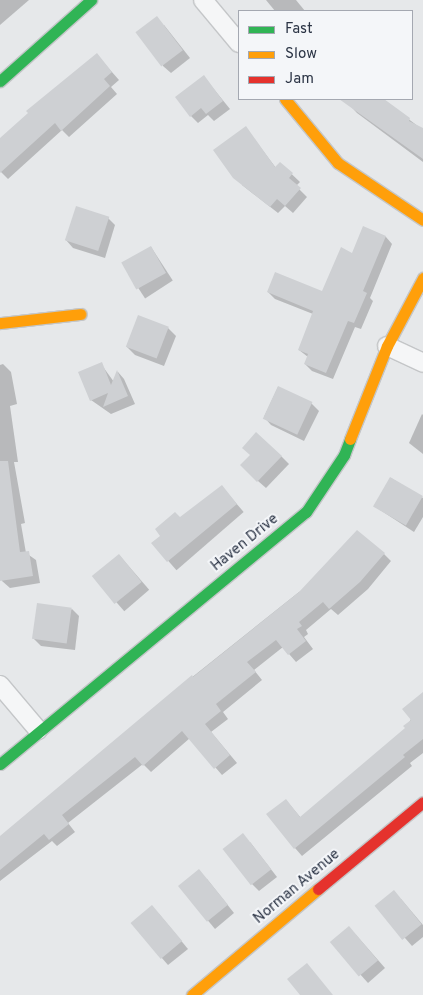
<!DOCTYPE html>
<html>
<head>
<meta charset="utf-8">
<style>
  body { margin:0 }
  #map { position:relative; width:423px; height:995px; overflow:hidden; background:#e6e8ea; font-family:Overpass,sans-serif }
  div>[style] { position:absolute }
  .shadow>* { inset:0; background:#0003; transform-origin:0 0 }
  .building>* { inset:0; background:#ced0d3; transform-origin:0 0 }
  .roads { filter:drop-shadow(1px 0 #c4c6c8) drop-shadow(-1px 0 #c4c6c8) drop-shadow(0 1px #c4c6c8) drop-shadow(0 -1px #c4c6c8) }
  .street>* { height:18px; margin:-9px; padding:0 9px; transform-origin:9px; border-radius:9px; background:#f5f6f7 }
  .fast>* { height:11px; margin:-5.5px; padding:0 5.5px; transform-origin:5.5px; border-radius:5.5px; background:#30b455 }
  .slow>* { height:11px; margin:-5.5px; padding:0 5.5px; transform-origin:5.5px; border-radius:5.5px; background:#ff9f0a }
  .jam>* { height:11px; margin:-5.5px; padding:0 5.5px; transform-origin:5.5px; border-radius:5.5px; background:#e5322d }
  span { translate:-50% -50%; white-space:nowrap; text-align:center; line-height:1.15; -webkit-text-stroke:4px #f4f6f9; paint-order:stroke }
  .street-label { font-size:15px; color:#2b3445 }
  .legend { position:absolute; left:238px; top:10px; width:175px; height:90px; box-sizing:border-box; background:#f4f6f9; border:1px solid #a4a8b1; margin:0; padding:6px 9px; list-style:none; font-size:15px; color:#2b3445 }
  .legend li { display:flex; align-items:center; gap:10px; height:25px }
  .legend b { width:25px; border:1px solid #a4a8b1 }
</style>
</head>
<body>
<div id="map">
  <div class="shadow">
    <div style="clip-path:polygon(0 0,29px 0,0 25px)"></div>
    <div style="clip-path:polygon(266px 0,296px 0,305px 11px,275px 11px)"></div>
    <div style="clip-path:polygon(164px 25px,190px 58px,171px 73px,163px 66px)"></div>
    <div style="clip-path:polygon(104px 63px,119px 80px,111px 87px,117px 94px,69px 137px,62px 130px,8px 179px,0 171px,0 139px)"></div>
    <div style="clip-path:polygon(204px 77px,230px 109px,214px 121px,208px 115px,198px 123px,191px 116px)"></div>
    <div style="clip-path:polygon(344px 99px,382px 99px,423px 130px,423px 162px,357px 113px)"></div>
    <div style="clip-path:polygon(246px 128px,276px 168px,280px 163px,300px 182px,296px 186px,307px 197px,293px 213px,285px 206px,278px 213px,242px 185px)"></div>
    <div style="clip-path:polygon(108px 218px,115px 225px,105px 258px,73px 248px,66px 240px)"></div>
    <div style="clip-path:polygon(364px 228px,386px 237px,392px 244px,370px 298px,373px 301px,361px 329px,355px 327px,333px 379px,312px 371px,305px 364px,308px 357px,299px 350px,313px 314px,275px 299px,268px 292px,322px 293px,353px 254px)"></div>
    <div style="left:151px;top:247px;width:40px;height:33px;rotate:57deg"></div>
    <div style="clip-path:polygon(168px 328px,176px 336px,164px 366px,135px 355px,127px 347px)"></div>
    <div style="clip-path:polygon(3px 364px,11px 372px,17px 404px,10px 406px,18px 462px,14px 462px,25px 523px,21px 524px,26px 553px,36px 560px,40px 583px,10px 588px,2px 581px,0 567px,0 365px)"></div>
    <div style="clip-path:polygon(101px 364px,114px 382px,118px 372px,124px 379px,135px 404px,111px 414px,91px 400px)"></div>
    <div style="clip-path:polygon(278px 387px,311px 403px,319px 411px,304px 441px,271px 425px,264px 417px)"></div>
    <div style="clip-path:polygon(422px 414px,423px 415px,423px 454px,409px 443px)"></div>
    <div style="clip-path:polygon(251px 455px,281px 456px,289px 464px,266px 488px,249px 473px)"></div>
    <div style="clip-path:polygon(391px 478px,423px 498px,423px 517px,414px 532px,374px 506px)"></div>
    <div style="left:222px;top:487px;width:33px;height:89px;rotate:49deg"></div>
    <div style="clip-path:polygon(384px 554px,391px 561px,368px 589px,338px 615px,331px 609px,306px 630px,308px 634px,304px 637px,313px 649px,296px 662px,283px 647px,254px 670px,262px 680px,223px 712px,228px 719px,211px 732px,237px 763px,222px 775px,190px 738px,151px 772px,143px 764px,68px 823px,75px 832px,57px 846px,52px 841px,0 881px,0 837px,166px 698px,299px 592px)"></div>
    <div style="left:119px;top:555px;width:46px;height:33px;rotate:49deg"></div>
    <div style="clip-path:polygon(72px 609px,79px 616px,75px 650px,41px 646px,34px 639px)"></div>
    <div style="clip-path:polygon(423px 694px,423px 753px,410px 763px,412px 766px,302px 856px,295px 848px,286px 800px,301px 818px,406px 729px)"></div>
    <div style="clip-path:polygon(250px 842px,277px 877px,259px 891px,252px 884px)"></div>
    <div style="clip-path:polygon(207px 879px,234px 913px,215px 929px,180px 887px)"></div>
    <div style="clip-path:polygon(401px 899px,423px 925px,423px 937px,412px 946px,377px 906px)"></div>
    <div style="clip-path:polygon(159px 914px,188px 949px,168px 965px,161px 957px)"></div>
    <div style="clip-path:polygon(356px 935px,385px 968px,368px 983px,332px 943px)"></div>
  </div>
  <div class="building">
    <div style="left:157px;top:16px;width:43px;height:27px;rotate:53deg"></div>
    <div style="clip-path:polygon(97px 53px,112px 72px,104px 79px,110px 86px,61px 131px,55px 123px,0 173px,0 138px,28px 113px,26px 111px)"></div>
    <div style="clip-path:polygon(204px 75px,223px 101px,206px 114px,201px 108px,190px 117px,175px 97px)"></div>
    <div style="clip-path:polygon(339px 99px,384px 99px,410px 118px,409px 121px,423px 128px,423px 159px)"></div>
    <div style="clip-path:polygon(246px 126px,275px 167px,280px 162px,293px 173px,289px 178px,301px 188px,285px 206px,277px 199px,270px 207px,233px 178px,213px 150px)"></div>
    <div style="left:76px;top:206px;width:35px;height:36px;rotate:18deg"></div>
    <div style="clip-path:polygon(363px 226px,386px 236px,363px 291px,367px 293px,354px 323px,348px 321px,326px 373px,304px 364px,308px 354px,298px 350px,313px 311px,267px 292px,275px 272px,322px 291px,341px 247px,352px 253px)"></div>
    <div style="left:151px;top:246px;width:31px;height:34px;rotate:61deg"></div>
    <div style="left:138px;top:315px;width:33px;height:34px;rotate:21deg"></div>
    <div style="clip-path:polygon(102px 362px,111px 385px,117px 370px,128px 396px,103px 407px,108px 393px,90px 401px,78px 372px)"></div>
    <div style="left:278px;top:386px;width:38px;height:36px;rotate:25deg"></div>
    <div style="clip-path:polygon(256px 432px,282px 456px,257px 482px,240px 465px,250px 455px,242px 448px)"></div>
    <div style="clip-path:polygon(0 461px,8px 461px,20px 552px,29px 551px,33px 576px,0 581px)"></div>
    <div style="left:390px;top:477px;width:38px;height:34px;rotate:30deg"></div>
    <div style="clip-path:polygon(222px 485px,237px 504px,167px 562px,151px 543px,160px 536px,155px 529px,175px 512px,180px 517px)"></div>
    <div style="clip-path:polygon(357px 530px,385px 553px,360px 582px,329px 609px,323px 602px,299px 622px,302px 626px,297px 629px,306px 641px,288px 655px,276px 640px,247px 662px,256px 672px,216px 704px,221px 711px,205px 724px,230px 755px,214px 769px,182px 731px,143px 766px,135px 757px,62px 815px,69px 824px,49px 840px,44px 834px,0 870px,0 836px,192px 675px,193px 677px,299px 592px)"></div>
    <div style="left:119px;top:554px;width:36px;height:35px;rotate:51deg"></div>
    <div style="left:37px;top:603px;width:35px;height:36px;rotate:8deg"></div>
    <div style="clip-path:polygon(423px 692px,423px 739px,403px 755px,405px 757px,294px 849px,266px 814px,286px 799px,300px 817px,405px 728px,403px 726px,411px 720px,402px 709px)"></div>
    <div style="left:243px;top:833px;width:46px;height:26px;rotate:52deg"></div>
    <div style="left:199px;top:869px;width:46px;height:27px;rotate:51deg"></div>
    <div style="left:394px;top:890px;width:44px;height:25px;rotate:51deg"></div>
    <div style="left:152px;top:905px;width:47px;height:28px;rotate:50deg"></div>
    <div style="left:349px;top:926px;width:45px;height:25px;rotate:50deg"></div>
    <div style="clip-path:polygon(307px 963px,333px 995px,300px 995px,287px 979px)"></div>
  </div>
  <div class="roads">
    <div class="street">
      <div style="left:203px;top:0;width:56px;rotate:50.1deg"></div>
      <div style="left:387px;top:346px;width:40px;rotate:25deg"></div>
      <div style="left:0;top:685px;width:59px;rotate:49.8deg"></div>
    </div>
    <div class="fast">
      <div style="left:0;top:81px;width:122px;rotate:-41.7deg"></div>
      <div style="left:0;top:764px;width:396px;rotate:-39.5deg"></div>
      <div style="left:306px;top:512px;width:69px;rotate:-56.3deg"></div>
      <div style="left:344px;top:455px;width:17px;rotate:-69deg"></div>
    </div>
    <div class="slow">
      <div style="left:285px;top:99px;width:83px;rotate:50.4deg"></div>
      <div style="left:338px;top:163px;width:102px;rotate:33.8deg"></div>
      <div style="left:0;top:323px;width:81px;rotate:-6.4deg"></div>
      <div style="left:350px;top:439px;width:100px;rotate:-68.3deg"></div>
      <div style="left:387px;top:346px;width:77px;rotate:-62.1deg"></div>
      <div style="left:192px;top:995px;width:165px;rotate:-40.1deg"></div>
    </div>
    <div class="jam">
      <div style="left:318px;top:889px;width:136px;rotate:-39.6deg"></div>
    </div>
  </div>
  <div class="street-label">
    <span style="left:245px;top:543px;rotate:-39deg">Haven Drive</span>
    <span style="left:297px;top:887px;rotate:-40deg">Norman Avenue</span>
  </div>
  <ul class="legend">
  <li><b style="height:6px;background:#30b455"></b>Fast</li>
  <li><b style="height:6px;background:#ff9f0a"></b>Slow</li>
  <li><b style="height:6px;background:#e5322d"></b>Jam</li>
  </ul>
</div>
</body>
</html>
